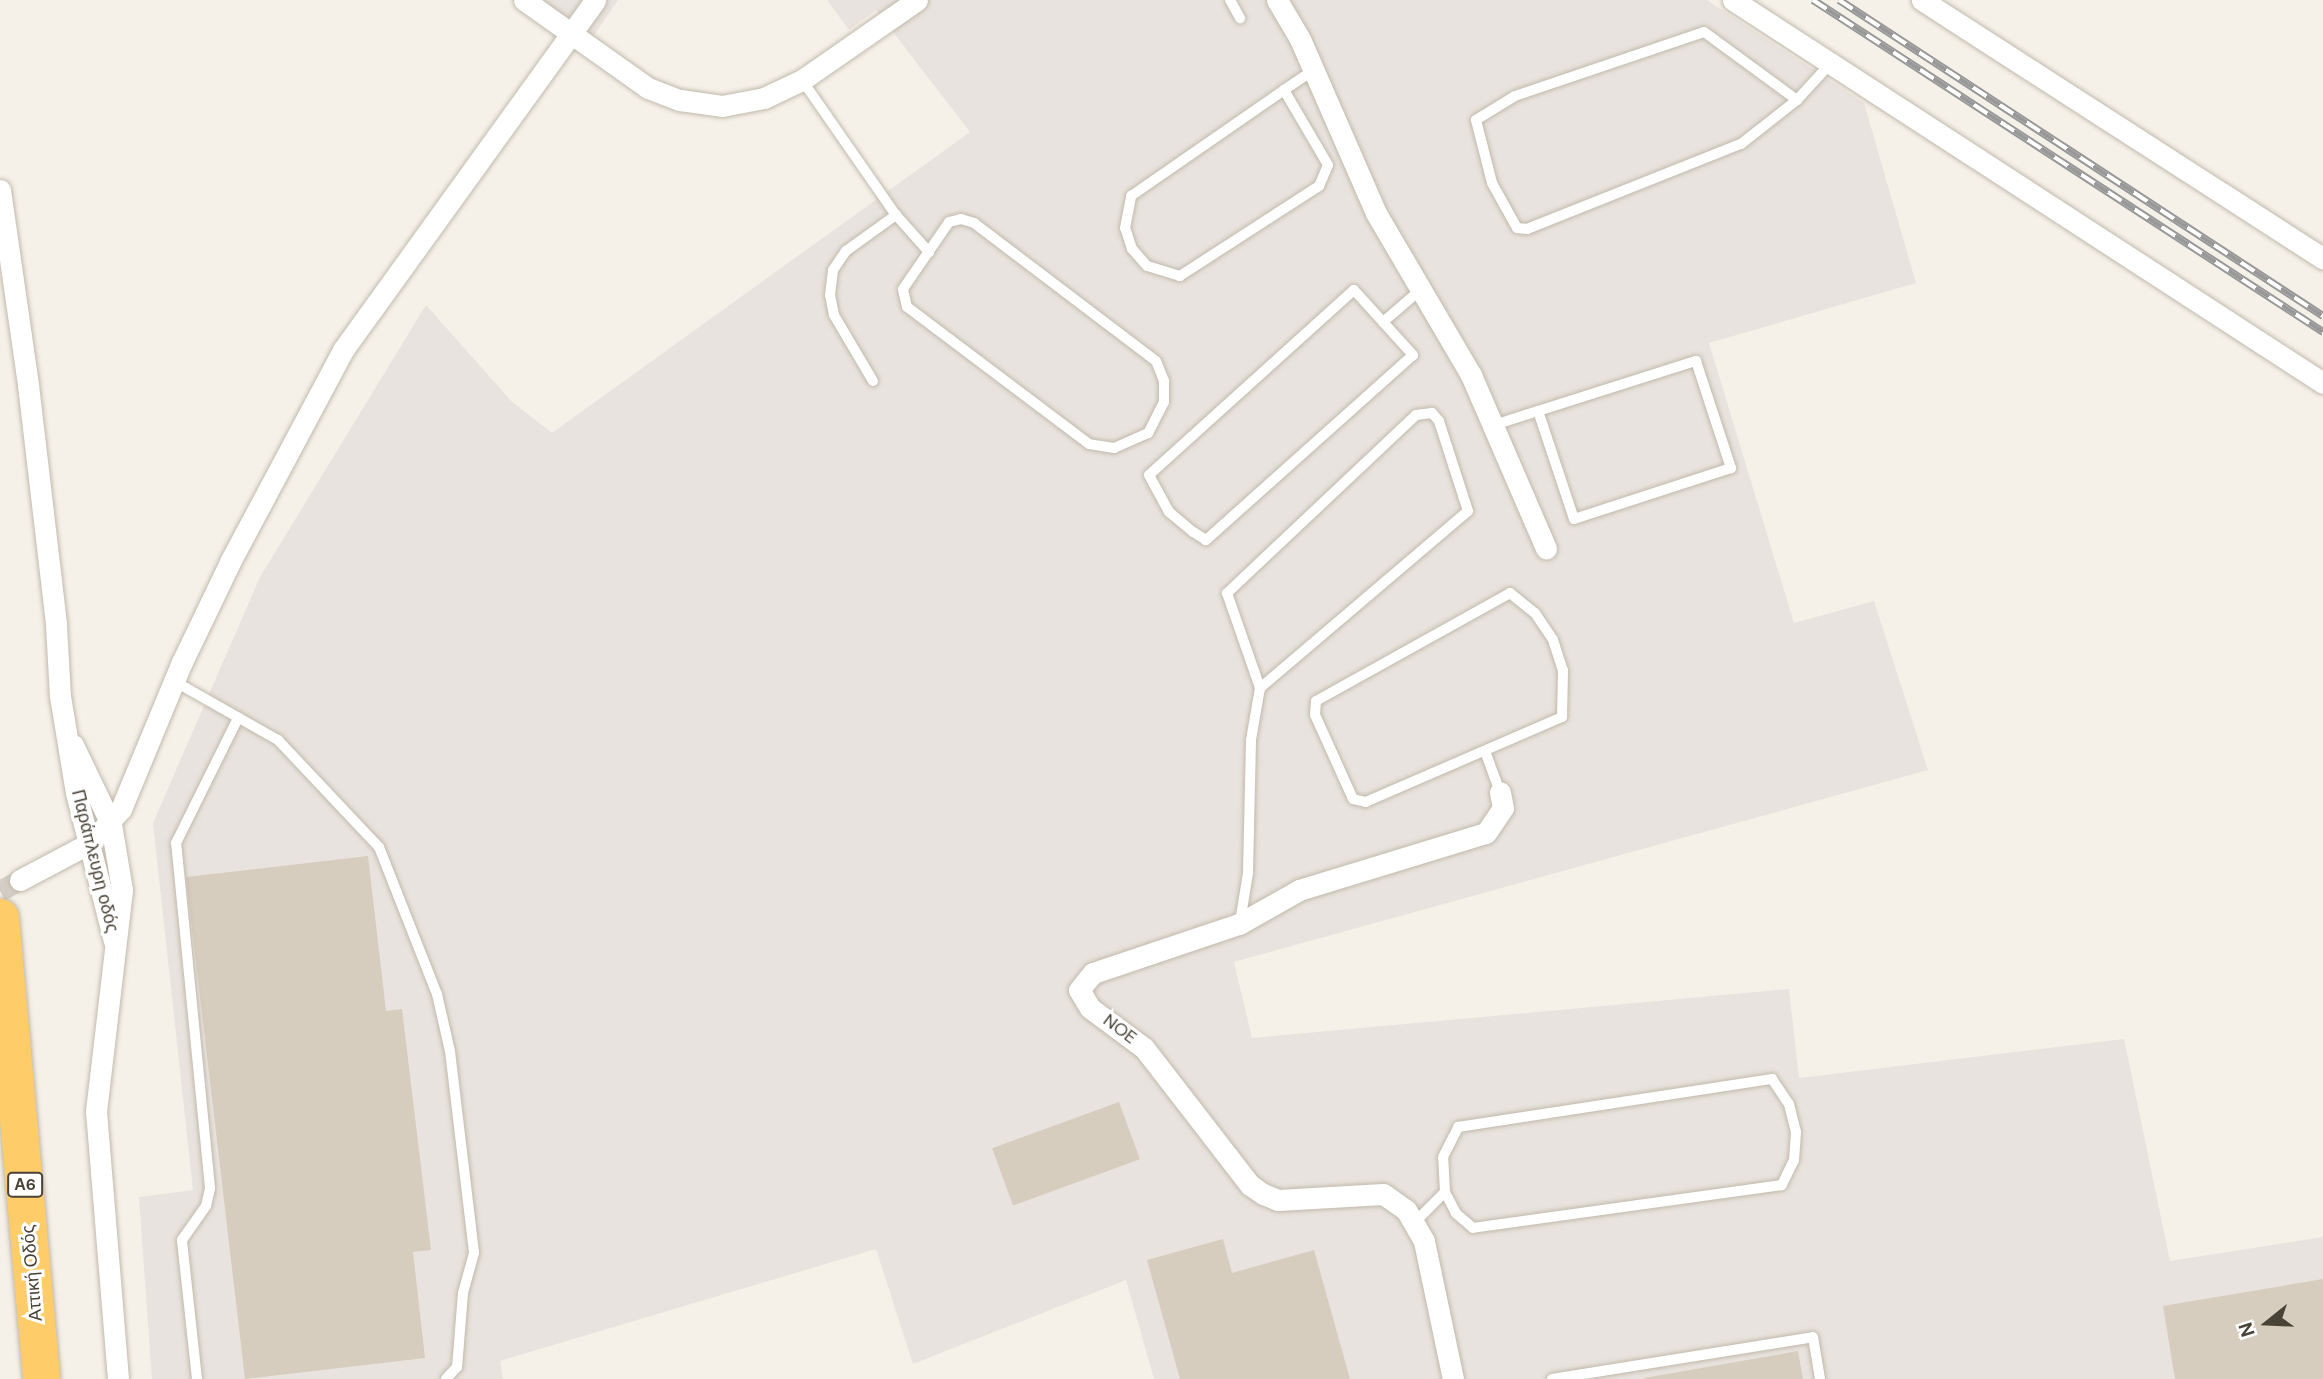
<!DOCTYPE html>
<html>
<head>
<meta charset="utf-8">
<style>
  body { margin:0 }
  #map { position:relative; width:2323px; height:1379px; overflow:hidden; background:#f5f1e9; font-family:"DM Sans",sans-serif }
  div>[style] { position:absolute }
  .industrial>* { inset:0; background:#e8e3de }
  .building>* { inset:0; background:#d7cdbe; transform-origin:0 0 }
  .minor-tunnel>* { height:21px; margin-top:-10.5px; transform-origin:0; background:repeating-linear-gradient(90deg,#d3cec5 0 21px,transparent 0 31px) }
  .roads { filter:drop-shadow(0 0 2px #c1b9ab) drop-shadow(0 0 2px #c1b9ab) }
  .service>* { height:10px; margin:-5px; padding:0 5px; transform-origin:5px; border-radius:5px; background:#fff }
  .minor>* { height:21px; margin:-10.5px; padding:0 10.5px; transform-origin:10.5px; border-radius:10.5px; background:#fff }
  .motorway>* { height:37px; margin:-18.5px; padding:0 18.5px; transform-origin:18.5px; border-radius:18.5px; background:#ffcc6a }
  .rail>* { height:8px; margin-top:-4px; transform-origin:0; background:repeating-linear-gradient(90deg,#fff 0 16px,#989898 0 32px); box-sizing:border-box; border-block:2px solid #989898 }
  span { translate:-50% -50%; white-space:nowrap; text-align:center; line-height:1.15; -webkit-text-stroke:6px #fff; paint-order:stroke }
  .shield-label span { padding:2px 5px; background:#fff; border:2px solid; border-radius:5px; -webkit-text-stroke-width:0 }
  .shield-label { font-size:16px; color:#494237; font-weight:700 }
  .street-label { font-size:18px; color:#494237 }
  .north { position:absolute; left:2232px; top:1288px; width:70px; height:70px; -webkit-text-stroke:5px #fff; paint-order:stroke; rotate:252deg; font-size:19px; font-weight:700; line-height:28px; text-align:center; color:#494237 }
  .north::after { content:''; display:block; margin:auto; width:24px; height:32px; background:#494237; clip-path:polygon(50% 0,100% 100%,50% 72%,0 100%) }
</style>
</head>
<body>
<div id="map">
  <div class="industrial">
    <div style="clip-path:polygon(538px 0,618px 0,592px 38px)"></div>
    <div style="clip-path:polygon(827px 0,1707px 0,1864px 103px,1916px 283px,1709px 343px,1794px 623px,1874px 601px,1928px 770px,1234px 962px,1252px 1038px,1789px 989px,1799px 1078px,2124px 1039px,2170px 1261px,2323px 1237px,2323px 1379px,1154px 1379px,1126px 1280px,913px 1364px,876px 1249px,500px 1361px,503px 1379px,152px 1379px,139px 1197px,193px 1190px,153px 823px,260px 577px,426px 305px,511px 401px,552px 433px,970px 132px,876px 10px,849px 30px)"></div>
  </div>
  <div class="building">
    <div style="clip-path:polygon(368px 856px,386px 1011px,402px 1009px,431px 1250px,413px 1252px,425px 1358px,245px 1379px,186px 877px)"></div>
    <div style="left:1119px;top:1102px;width:61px;height:135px;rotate:70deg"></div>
    <div style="clip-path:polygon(1223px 1239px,1232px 1273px,1314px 1250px,1350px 1379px,1180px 1379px,1147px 1260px)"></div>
    <div style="clip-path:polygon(2323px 1279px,2323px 1379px,2175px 1379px,2163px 1306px)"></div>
    <div style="clip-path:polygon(1798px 1351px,1803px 1379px,1645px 1379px,1644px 1378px)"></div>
  </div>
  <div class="minor-tunnel">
    <div style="left:0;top:891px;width:23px;rotate:-29deg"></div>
  </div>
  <div class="roads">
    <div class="service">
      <div style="left:1230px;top:0;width:21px;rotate:61deg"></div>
      <div style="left:802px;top:80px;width:165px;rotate:55.2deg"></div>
      <div style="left:896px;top:215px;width:50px;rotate:48.3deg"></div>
      <div style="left:1284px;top:90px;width:87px;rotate:59.6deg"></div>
      <div style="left:1328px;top:165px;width:23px;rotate:113deg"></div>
      <div style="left:1319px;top:186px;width:166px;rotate:147.1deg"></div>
      <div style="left:1180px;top:276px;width:34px;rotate:-163deg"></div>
      <div style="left:1147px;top:266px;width:23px;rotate:-131deg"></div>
      <div style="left:1132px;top:249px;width:22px;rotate:-108deg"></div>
      <div style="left:1125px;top:228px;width:33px;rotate:-79deg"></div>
      <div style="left:1131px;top:196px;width:186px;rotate:-34.7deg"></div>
      <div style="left:1284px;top:90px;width:36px;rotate:-34deg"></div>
      <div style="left:1797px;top:100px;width:115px;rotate:-143.8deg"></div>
      <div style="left:1704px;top:32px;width:200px;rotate:161.3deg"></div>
      <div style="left:1515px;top:96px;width:46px;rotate:148.4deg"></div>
      <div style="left:1476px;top:120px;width:65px;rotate:75.7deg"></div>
      <div style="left:1492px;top:183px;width:51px;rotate:60.9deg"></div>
      <div style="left:1517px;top:228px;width:10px;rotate:6deg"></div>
      <div style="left:1527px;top:229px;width:230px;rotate:-21.7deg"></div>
      <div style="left:1741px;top:144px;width:71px;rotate:-38.2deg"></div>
      <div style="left:1797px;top:100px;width:49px;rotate:-47.5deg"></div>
      <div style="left:961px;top:219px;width:14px;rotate:17deg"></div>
      <div style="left:974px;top:223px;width:228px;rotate:37.2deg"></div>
      <div style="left:1156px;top:361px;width:22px;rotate:68deg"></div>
      <div style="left:1164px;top:381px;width:21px;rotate:90deg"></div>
      <div style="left:1164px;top:402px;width:35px;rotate:117deg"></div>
      <div style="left:1148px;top:433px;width:37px;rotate:156deg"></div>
      <div style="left:1114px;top:448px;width:25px;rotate:-171deg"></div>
      <div style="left:1089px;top:444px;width:228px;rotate:-143deg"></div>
      <div style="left:907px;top:307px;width:18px;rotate:-103deg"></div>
      <div style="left:903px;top:289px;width:81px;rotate:-55.5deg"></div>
      <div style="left:949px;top:222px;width:12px;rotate:-14deg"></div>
      <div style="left:1354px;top:290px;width:88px;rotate:47.8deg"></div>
      <div style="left:1413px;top:355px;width:278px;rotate:138.2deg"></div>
      <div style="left:1206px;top:540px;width:15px;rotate:-148deg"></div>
      <div style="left:1193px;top:532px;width:31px;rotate:-140deg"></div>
      <div style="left:1169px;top:512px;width:42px;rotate:-118.4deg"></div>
      <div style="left:1149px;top:475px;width:276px;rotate:-42.1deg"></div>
      <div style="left:1383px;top:322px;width:48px;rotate:-40.7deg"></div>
      <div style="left:873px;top:381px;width:77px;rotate:-120.6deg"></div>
      <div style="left:834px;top:315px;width:20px;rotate:-101deg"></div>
      <div style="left:830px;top:295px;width:25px;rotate:-83deg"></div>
      <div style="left:833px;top:270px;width:23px;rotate:-56deg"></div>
      <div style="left:846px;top:251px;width:62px;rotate:-35.8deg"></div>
      <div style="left:1491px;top:426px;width:49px;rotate:-17.7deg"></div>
      <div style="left:1538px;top:411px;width:166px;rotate:-17.6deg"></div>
      <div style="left:1696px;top:361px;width:113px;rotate:71.9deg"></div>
      <div style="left:1731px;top:468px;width:165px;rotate:162deg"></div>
      <div style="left:1574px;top:519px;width:114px;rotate:-108.4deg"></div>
      <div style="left:1510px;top:593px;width:32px;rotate:39deg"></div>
      <div style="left:1535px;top:613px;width:32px;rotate:56deg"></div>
      <div style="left:1553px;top:640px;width:32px;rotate:72deg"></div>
      <div style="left:1563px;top:670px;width:47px;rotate:91.2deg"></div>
      <div style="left:1562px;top:717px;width:214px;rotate:156.6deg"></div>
      <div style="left:1366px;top:802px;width:13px;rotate:-167deg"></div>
      <div style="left:1353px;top:799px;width:92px;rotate:-114.3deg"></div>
      <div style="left:1315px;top:715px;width:14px;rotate:-86deg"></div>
      <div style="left:1316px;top:701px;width:222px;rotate:-29.1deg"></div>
      <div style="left:174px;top:681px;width:120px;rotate:29.6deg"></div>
      <div style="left:278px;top:740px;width:147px;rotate:46.7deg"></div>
      <div style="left:379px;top:847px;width:158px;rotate:68.5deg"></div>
      <div style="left:437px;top:994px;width:58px;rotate:77.2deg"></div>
      <div style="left:450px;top:1051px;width:203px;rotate:83.2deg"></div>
      <div style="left:474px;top:1253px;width:41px;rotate:105.4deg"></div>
      <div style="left:463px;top:1293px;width:74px;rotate:94.6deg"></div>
      <div style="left:457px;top:1367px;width:16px;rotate:133deg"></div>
      <div style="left:1485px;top:751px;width:44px;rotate:69.9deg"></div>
      <div style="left:1240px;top:922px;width:50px;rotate:-80.7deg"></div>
      <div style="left:1248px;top:873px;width:133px;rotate:-88.7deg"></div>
      <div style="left:1251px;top:740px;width:53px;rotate:-80.2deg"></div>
      <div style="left:1260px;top:688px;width:273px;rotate:-40.4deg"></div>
      <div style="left:1468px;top:511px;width:95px;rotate:-107.9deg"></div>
      <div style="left:1439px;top:421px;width:11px;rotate:-131deg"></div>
      <div style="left:1432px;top:413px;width:16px;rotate:173deg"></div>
      <div style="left:1416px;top:415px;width:260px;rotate:136.7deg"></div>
      <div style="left:1227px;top:593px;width:101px;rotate:70.8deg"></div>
      <div style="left:1772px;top:1079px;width:30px;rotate:56deg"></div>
      <div style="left:1789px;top:1104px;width:29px;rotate:76deg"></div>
      <div style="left:1796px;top:1132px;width:28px;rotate:94deg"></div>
      <div style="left:1794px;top:1160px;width:28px;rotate:116deg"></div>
      <div style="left:1782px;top:1185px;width:312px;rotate:172.1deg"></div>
      <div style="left:1473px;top:1228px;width:23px;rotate:-139deg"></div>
      <div style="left:1456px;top:1213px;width:24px;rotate:-118deg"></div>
      <div style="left:1445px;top:1192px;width:35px;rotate:-93deg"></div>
      <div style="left:1443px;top:1157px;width:34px;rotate:-63deg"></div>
      <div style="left:1458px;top:1127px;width:318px;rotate:-8.7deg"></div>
      <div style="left:1415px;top:1222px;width:42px;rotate:-45deg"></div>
      <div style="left:197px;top:1379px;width:140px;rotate:-96.2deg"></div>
      <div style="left:182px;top:1240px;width:42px;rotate:-54.8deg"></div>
      <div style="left:206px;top:1206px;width:18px;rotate:-77deg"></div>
      <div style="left:210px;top:1188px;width:347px;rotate:-95.6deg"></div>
      <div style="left:176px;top:843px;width:140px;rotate:-63.6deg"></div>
      <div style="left:1552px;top:1379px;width:264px;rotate:-9.1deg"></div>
      <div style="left:1813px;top:1337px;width:43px;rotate:80.5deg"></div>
    </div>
    <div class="minor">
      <div style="left:524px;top:0;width:152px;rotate:35.4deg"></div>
      <div style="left:648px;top:88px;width:34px;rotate:21deg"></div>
      <div style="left:680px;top:100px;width:42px;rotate:8.1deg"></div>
      <div style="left:722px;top:106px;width:43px;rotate:-10.8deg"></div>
      <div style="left:764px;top:98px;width:42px;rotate:-25.3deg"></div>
      <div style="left:802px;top:80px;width:140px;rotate:-34.8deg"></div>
      <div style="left:1277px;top:0;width:45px;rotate:59.5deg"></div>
      <div style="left:1300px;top:39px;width:190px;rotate:66.4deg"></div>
      <div style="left:1376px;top:213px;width:188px;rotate:59.6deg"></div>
      <div style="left:1471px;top:375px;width:189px;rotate:66.6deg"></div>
      <div style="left:1733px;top:0;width:703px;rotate:32.99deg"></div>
      <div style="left:1922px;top:0;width:477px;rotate:32.8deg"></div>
      <div style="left:0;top:190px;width:197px;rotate:81.8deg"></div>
      <div style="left:28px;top:385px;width:242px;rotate:83.3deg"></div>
      <div style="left:56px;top:625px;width:71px;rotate:86.8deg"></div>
      <div style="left:60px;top:696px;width:98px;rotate:80.6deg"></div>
      <div style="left:76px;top:793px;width:153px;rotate:75.6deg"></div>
      <div style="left:73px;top:745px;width:88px;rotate:64.3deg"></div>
      <div style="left:111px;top:824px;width:67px;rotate:80.5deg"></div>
      <div style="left:122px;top:890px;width:223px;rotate:96.7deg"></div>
      <div style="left:96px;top:1111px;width:269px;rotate:85.3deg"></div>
      <div style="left:20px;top:880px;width:79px;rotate:-27.9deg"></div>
      <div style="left:90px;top:843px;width:46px;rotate:-47.6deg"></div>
      <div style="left:121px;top:809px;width:159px;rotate:-67.5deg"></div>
      <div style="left:182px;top:662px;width:113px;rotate:-64.3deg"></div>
      <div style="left:231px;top:560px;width:238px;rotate:-61.9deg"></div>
      <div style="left:343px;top:350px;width:431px;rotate:-54.2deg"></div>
      <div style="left:1453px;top:1379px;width:141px;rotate:-101.9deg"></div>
      <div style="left:1424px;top:1241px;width:36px;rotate:-120deg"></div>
      <div style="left:1406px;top:1210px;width:28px;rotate:-145deg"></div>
      <div style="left:1383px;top:1194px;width:105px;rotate:176.7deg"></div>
      <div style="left:1278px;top:1200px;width:16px;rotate:-158deg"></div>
      <div style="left:1263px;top:1194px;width:16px;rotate:-145deg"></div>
      <div style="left:1250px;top:1185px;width:173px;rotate:-127.7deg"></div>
      <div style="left:1144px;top:1048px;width:67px;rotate:-143.5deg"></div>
      <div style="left:1090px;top:1008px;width:21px;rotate:-121deg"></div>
      <div style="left:1079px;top:990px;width:22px;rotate:-51deg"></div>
      <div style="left:1093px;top:973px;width:154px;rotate:-18.6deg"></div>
      <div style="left:1239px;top:924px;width:69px;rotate:-29.5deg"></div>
      <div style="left:1299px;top:890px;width:195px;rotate:-17deg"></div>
      <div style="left:1486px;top:833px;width:30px;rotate:-56deg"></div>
      <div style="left:1503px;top:808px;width:16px;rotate:-101deg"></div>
    </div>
    <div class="motorway">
      <div style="left:0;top:917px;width:464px;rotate:84.9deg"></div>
    </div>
  </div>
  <div class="rail">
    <div style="left:1813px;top:0;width:609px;rotate:33.06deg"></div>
    <div style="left:1839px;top:0;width:578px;rotate:33.14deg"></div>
  </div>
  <div class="shield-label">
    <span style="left:25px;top:1185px">Α6</span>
  </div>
  <div class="street-label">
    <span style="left:95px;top:861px;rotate:76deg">Παράπλευρη οδός</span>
    <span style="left:1120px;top:1029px;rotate:37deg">NOE</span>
    <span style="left:32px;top:1273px;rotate:-95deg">Αττική Οδός</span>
  </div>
  <div class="north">N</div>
</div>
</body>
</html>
